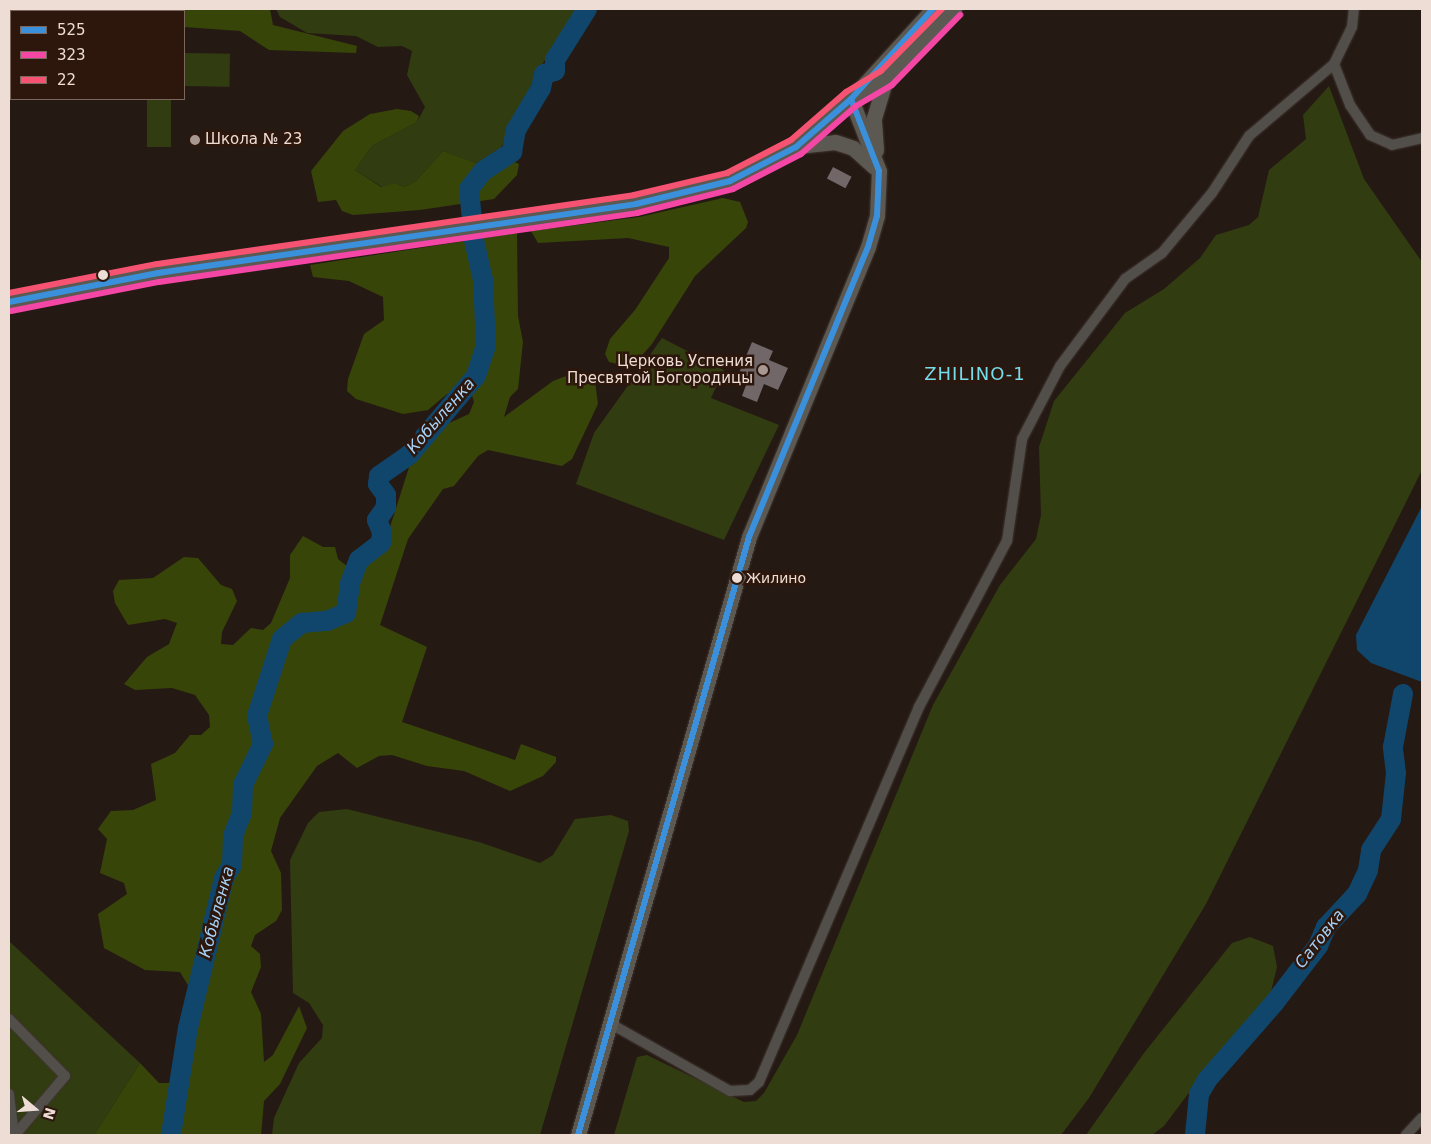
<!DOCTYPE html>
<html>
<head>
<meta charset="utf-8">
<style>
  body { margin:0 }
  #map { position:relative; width:1431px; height:1144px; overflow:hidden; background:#251913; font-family:"DejaVu Sans",sans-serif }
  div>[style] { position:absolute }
  .green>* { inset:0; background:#323c11; transform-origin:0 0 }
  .forest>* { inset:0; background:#384509 }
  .water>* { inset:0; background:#10466c }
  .river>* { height:20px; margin:-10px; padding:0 10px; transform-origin:10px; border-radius:10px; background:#10466c }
  .building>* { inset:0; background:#716769; transform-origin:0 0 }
  .roads { filter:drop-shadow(0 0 1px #3f3530) drop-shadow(0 0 1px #3f3530) }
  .minor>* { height:10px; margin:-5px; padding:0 5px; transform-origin:5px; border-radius:5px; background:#524e4a }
  .primary>* { height:15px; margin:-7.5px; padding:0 7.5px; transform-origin:7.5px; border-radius:7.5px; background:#5c5852 }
  .trunk>* { height:16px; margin:-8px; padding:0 8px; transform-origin:8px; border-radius:8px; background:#5b5650 }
  .bus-1>* { height:6px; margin:-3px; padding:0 3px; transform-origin:3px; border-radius:3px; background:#3a90db }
  .bus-2>* { height:6px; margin:-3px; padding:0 3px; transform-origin:3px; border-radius:3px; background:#f346a5 }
  .bus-3>* { height:6px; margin:-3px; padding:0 3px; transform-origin:3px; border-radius:3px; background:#f65372 }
  .dots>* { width:14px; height:14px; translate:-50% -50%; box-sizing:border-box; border:2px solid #2d160b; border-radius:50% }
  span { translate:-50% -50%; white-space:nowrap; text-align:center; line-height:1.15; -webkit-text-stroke:5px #2d160b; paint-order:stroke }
  .bus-label { font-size:14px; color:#eeddd5 }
  .left { translate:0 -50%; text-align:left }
  .poi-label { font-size:15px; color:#eeddd5 }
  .right { translate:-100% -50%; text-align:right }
  .water-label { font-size:16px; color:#a5d3fa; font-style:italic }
  .quarter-label { font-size:18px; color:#73dced; letter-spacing:1px }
  .frame { position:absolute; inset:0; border:10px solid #eeddd5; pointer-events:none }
  .legend { position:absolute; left:10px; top:10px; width:175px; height:90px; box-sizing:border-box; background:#2d160b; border:1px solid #7a665c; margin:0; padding:6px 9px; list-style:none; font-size:15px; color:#eeddd5 }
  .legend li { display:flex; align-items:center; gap:10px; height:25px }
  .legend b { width:25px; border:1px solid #7a665c }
  .north { position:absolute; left:10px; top:1084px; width:50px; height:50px; -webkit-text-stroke:4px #2d160b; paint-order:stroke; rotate:108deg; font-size:14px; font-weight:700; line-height:20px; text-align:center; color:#eeddd5 }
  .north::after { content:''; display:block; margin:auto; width:18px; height:22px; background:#eeddd5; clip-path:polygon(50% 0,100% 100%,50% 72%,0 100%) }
</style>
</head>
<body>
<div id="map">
  <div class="green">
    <div style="clip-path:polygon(276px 9px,576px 9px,534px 78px,513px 129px,497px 154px,476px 163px,443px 151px,416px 181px,405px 187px,394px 183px,382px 187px,355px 170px,372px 146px,417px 122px,425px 107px,407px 75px,412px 51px,402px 46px,378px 47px,356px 36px,307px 33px,280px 17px)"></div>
    <div style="left:184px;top:53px;width:46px;height:33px;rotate:1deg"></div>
    <div style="clip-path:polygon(1329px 86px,1364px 179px,1422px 262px,1422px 470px,1206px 904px,1089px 1098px,1061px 1135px,614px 1135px,637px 1057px,647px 1055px,744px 1102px,756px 1101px,764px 1093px,797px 1035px,933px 705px,1000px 585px,1036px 539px,1041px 515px,1039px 447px,1054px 401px,1125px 313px,1164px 289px,1200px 258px,1216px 235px,1249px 225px,1258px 217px,1269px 170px,1306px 139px,1303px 115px)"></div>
    <div style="left:147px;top:99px;width:24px;height:48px"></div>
    <div style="clip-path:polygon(662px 338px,724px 370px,711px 398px,779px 425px,724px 540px,576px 484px,594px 433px)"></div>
    <div style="clip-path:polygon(347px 809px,479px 842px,540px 863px,553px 855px,575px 819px,611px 815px,628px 821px,629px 831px,540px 1135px,272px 1135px,274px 1118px,299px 1063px,322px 1038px,323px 1025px,309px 1003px,293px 993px,290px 860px,308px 823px,319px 812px)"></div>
    <div style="clip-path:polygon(1250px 937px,1273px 946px,1277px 967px,1269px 1000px,1194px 1086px,1164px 1126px,1152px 1135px,1086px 1135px,1144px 1053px,1232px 943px)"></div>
    <div style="clip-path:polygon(9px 941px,140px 1063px,94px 1135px,9px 1135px)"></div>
  </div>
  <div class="forest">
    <div style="clip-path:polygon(155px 9px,270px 9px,273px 25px,357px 46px,356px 53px,269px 50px,240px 31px,184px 27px,184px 11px)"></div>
    <div style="clip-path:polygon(397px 109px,411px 111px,419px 116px,417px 122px,372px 146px,355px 170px,381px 187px,394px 183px,405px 187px,416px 181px,443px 151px,476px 163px,497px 154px,519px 164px,517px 175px,494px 199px,420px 210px,353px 215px,342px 211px,336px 200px,318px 202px,311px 171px,343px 131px,370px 114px)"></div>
    <div style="clip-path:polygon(723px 198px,740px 202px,748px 222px,746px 228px,695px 276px,652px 344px,637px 361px,626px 366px,609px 362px,605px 354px,610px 339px,635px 310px,669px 258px,669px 247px,628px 238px,538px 243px,531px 231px,639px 217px)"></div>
    <div style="clip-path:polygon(517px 233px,518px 316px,523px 342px,518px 389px,510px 397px,504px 417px,553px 381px,574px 373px,595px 381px,598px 404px,572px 459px,562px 466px,488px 450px,478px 456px,454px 486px,443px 489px,408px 539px,380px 625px,427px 647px,402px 722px,515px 760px,521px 744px,556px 757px,556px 762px,543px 776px,510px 791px,464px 771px,427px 766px,392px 755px,379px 756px,357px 768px,338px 753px,317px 766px,280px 818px,271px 851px,281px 873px,282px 910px,276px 921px,255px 935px,251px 946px,260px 954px,261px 967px,251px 992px,261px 1014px,264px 1062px,273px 1055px,299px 1006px,307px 1028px,280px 1084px,264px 1101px,261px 1135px,94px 1135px,140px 1063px,159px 1083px,171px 1083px,189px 1071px,198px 1002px,180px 972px,145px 970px,104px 948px,98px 914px,127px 894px,124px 883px,100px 873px,107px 839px,98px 829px,111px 811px,133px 810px,156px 800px,151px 764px,175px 753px,190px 735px,201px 735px,210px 727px,209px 715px,195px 695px,172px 688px,135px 690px,124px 684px,147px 657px,169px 644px,177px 623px,165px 619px,128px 625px,115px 603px,113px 591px,119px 580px,153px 578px,184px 557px,198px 558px,221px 585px,232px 589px,237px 601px,222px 632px,221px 644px,233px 645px,251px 628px,263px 630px,271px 623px,290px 578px,290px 555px,303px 536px,323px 547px,335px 547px,338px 559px,357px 574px,367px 565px,383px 549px,412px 458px,447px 424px,469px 414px,474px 402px,471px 392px,459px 390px,447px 394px,428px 410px,403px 414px,356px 399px,347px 391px,348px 379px,364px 334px,384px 320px,383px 297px,349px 281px,313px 277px,310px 265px)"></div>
  </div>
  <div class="water">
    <div style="clip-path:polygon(1422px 506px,1422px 682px,1371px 663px,1357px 650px,1356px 635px)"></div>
  </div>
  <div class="river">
    <div style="left:171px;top:1135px;width:108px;rotate:-81deg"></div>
    <div style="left:188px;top:1028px;width:154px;rotate:-76.5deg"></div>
    <div style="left:224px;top:878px;width:15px;rotate:-58deg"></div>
    <div style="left:232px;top:865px;width:29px;rotate:-88deg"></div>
    <div style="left:233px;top:836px;width:25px;rotate:-69deg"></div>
    <div style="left:242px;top:813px;width:28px;rotate:-88deg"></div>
    <div style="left:243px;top:785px;width:46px;rotate:-64deg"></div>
    <div style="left:263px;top:744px;width:29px;rotate:-102deg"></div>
    <div style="left:257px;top:716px;width:81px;rotate:-72deg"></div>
    <div style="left:282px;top:639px;width:26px;rotate:-39deg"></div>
    <div style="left:302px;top:623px;width:25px;rotate:-5deg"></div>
    <div style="left:327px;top:621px;width:21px;rotate:-23deg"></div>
    <div style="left:346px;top:613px;width:30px;rotate:-82deg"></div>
    <div style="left:350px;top:583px;width:25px;rotate:-69deg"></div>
    <div style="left:359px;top:560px;width:28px;rotate:-38deg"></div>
    <div style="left:381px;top:543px;width:11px;rotate:-85deg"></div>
    <div style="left:382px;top:532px;width:13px;rotate:-113deg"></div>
    <div style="left:377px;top:520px;width:16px;rotate:-55deg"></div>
    <div style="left:386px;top:507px;width:12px;rotate:-90deg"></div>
    <div style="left:386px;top:495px;width:14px;rotate:-126deg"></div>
    <div style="left:378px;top:484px;width:8px;rotate:-83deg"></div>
    <div style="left:379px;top:476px;width:38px;rotate:-35deg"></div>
    <div style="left:410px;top:454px;width:102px;rotate:-49.8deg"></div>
    <div style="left:476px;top:376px;width:32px;rotate:-72deg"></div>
    <div style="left:486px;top:346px;width:66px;rotate:-92.6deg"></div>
    <div style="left:483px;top:280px;width:41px;rotate:-102.7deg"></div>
    <div style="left:474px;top:240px;width:51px;rotate:-95.6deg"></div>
    <div style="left:469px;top:189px;width:23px;rotate:-52deg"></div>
    <div style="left:483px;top:171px;width:35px;rotate:-33deg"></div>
    <div style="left:512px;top:152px;width:22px;rotate:-80deg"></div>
    <div style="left:516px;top:130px;width:49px;rotate:-59.2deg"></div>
    <div style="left:541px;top:88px;width:14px;rotate:-78deg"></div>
    <div style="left:544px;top:74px;width:11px;rotate:-15deg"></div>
    <div style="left:555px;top:71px;width:11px;rotate:-90deg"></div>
    <div style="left:555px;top:60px;width:60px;rotate:-57.9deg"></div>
    <div style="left:1195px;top:1135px;width:41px;rotate:-84.4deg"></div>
    <div style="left:1199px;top:1094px;width:16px;rotate:-60deg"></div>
    <div style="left:1207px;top:1080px;width:103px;rotate:-48.9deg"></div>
    <div style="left:1275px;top:1002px;width:71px;rotate:-52.5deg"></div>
    <div style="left:1318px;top:946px;width:21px;rotate:-67deg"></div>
    <div style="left:1326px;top:927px;width:45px;rotate:-46.8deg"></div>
    <div style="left:1357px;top:894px;width:26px;rotate:-65deg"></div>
    <div style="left:1368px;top:870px;width:20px;rotate:-81deg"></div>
    <div style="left:1371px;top:850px;width:37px;rotate:-57deg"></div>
    <div style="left:1391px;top:819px;width:46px;rotate:-83.8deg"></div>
    <div style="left:1396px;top:773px;width:26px;rotate:-97deg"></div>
    <div style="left:1393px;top:747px;width:54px;rotate:-79.3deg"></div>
  </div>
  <div class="building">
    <div style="left:833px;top:167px;width:21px;height:13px;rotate:28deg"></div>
    <div style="clip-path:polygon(752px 342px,773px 351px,769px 360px,788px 368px,778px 390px,764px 384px,757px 402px,742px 396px,749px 377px,739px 373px)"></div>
  </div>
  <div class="roads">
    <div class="minor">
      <div style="left:1334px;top:64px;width:44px;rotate:68.7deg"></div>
      <div style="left:1350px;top:105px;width:36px;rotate:56deg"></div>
      <div style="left:1370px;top:135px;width:24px;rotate:24deg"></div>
      <div style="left:1392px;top:145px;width:31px;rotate:-13deg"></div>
      <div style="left:9px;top:1019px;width:80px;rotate:45.5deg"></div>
      <div style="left:65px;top:1076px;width:77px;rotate:130.3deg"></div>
      <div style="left:611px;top:1024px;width:137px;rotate:29.4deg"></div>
      <div style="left:730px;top:1091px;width:20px;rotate:-3deg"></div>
      <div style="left:750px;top:1090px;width:12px;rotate:-42deg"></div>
      <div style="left:759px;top:1082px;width:408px;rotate:-66.9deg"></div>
      <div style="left:919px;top:707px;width:188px;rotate:-62.1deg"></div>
      <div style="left:1007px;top:541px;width:103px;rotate:-81.6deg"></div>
      <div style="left:1022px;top:439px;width:82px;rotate:-62.5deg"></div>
      <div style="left:1060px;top:366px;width:109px;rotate:-53.2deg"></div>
      <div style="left:1125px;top:279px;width:45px;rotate:-35.1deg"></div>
      <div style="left:1162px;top:253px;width:78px;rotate:-50.2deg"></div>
      <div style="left:1212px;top:193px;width:68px;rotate:-57deg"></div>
      <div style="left:1249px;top:136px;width:111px;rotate:-40.3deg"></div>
      <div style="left:1334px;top:64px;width:41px;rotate:-64.1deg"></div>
      <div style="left:1352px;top:27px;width:18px;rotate:-84deg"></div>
      <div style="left:9px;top:1094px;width:41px;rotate:83deg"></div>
      <div style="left:1406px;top:1135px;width:23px;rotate:-47deg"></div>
    </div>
    <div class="primary">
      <div style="left:863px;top:92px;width:27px;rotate:-31deg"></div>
      <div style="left:886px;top:78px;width:97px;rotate:-45.4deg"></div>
      <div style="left:798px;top:146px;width:37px;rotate:-6deg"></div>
      <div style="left:835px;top:142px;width:19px;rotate:18deg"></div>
      <div style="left:853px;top:148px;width:28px;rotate:42deg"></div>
      <div style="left:876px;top:150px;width:32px;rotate:-94deg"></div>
      <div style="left:874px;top:118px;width:42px;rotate:-73.3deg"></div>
      <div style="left:9px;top:302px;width:152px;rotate:-11deg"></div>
      <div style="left:158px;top:273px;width:483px;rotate:-8.2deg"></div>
      <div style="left:636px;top:204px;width:97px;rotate:-13.7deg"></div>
      <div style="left:730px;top:181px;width:74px;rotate:-27.3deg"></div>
      <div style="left:796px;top:147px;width:73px;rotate:-41.1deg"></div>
      <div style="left:851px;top:99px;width:122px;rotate:-47.7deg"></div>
      <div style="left:578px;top:1135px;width:622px;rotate:-74.04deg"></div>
      <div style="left:749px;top:537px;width:313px;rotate:-67.7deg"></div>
      <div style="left:868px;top:247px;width:32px;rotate:-74deg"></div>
      <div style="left:877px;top:216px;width:45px;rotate:-87.5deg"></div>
      <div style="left:879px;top:171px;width:77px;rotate:-111.3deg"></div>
    </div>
    <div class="trunk">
      <div style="left:9px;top:11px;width:3px;rotate:-45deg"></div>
      <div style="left:70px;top:11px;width:4px;rotate:-34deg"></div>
      <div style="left:9px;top:65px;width:3px;rotate:-45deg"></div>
    </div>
  </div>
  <div class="bus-1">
    <div style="left:9px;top:302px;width:152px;rotate:-11deg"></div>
    <div style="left:158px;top:273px;width:483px;rotate:-8.2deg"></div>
    <div style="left:636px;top:204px;width:97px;rotate:-13.7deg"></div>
    <div style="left:730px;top:181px;width:74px;rotate:-27.3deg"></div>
    <div style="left:796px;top:147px;width:73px;rotate:-41.1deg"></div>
    <div style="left:851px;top:99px;width:122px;rotate:-47.7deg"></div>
    <div style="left:578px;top:1135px;width:622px;rotate:-74.04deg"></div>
    <div style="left:749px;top:537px;width:313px;rotate:-67.7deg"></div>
    <div style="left:868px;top:247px;width:32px;rotate:-74deg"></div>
    <div style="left:877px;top:216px;width:45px;rotate:-87.5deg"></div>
    <div style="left:879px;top:171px;width:77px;rotate:-111.3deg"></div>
  </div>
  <div class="bus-2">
    <div style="left:11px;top:311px;width:151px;rotate:-11.1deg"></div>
    <div style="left:159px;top:282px;width:483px;rotate:-8.2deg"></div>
    <div style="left:637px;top:213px;width:99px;rotate:-14deg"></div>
    <div style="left:733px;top:189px;width:76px;rotate:-27.2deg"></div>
    <div style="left:801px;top:154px;width:73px;rotate:-41.1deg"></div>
    <div style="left:856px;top:106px;width:42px;rotate:-30.3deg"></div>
    <div style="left:892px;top:85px;width:98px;rotate:-45.8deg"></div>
  </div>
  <div class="bus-3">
    <div style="left:9px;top:293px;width:151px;rotate:-11.1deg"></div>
    <div style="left:157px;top:264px;width:482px;rotate:-8.2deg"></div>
    <div style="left:634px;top:195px;width:96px;rotate:-13.3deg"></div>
    <div style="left:727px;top:173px;width:72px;rotate:-27.3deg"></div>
    <div style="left:791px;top:140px;width:73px;rotate:-41.1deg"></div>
    <div style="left:846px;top:92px;width:41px;rotate:-31deg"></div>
    <div style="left:881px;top:71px;width:87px;rotate:-45.5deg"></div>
  </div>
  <div class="dots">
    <div style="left:195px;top:140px;background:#a89891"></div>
    <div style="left:103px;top:275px;background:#eeddd5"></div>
    <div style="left:763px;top:370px;background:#a89891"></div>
    <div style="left:737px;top:578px;background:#eeddd5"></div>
  </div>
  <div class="bus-label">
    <span class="left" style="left:746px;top:578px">Жилино</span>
  </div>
  <div class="poi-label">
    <span class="left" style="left:205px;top:140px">Школа № 23</span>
    <span class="right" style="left:753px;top:370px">Церковь Успения<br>Пресвятой Богородицы</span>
  </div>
  <div class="water-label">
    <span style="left:441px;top:416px;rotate:-49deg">Кобыленка</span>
    <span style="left:217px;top:912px;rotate:-75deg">Кобыленка</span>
    <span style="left:1320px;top:939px;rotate:-52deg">Сатовка</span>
  </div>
  <div class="quarter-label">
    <span style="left:975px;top:374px">ZHILINO-1</span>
  </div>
  <div class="frame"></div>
  <ul class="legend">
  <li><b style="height:6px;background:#3a90db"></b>525</li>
  <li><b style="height:6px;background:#f346a5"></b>323</li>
  <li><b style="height:6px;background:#f65372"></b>22</li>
  </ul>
  <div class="north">N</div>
</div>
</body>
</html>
